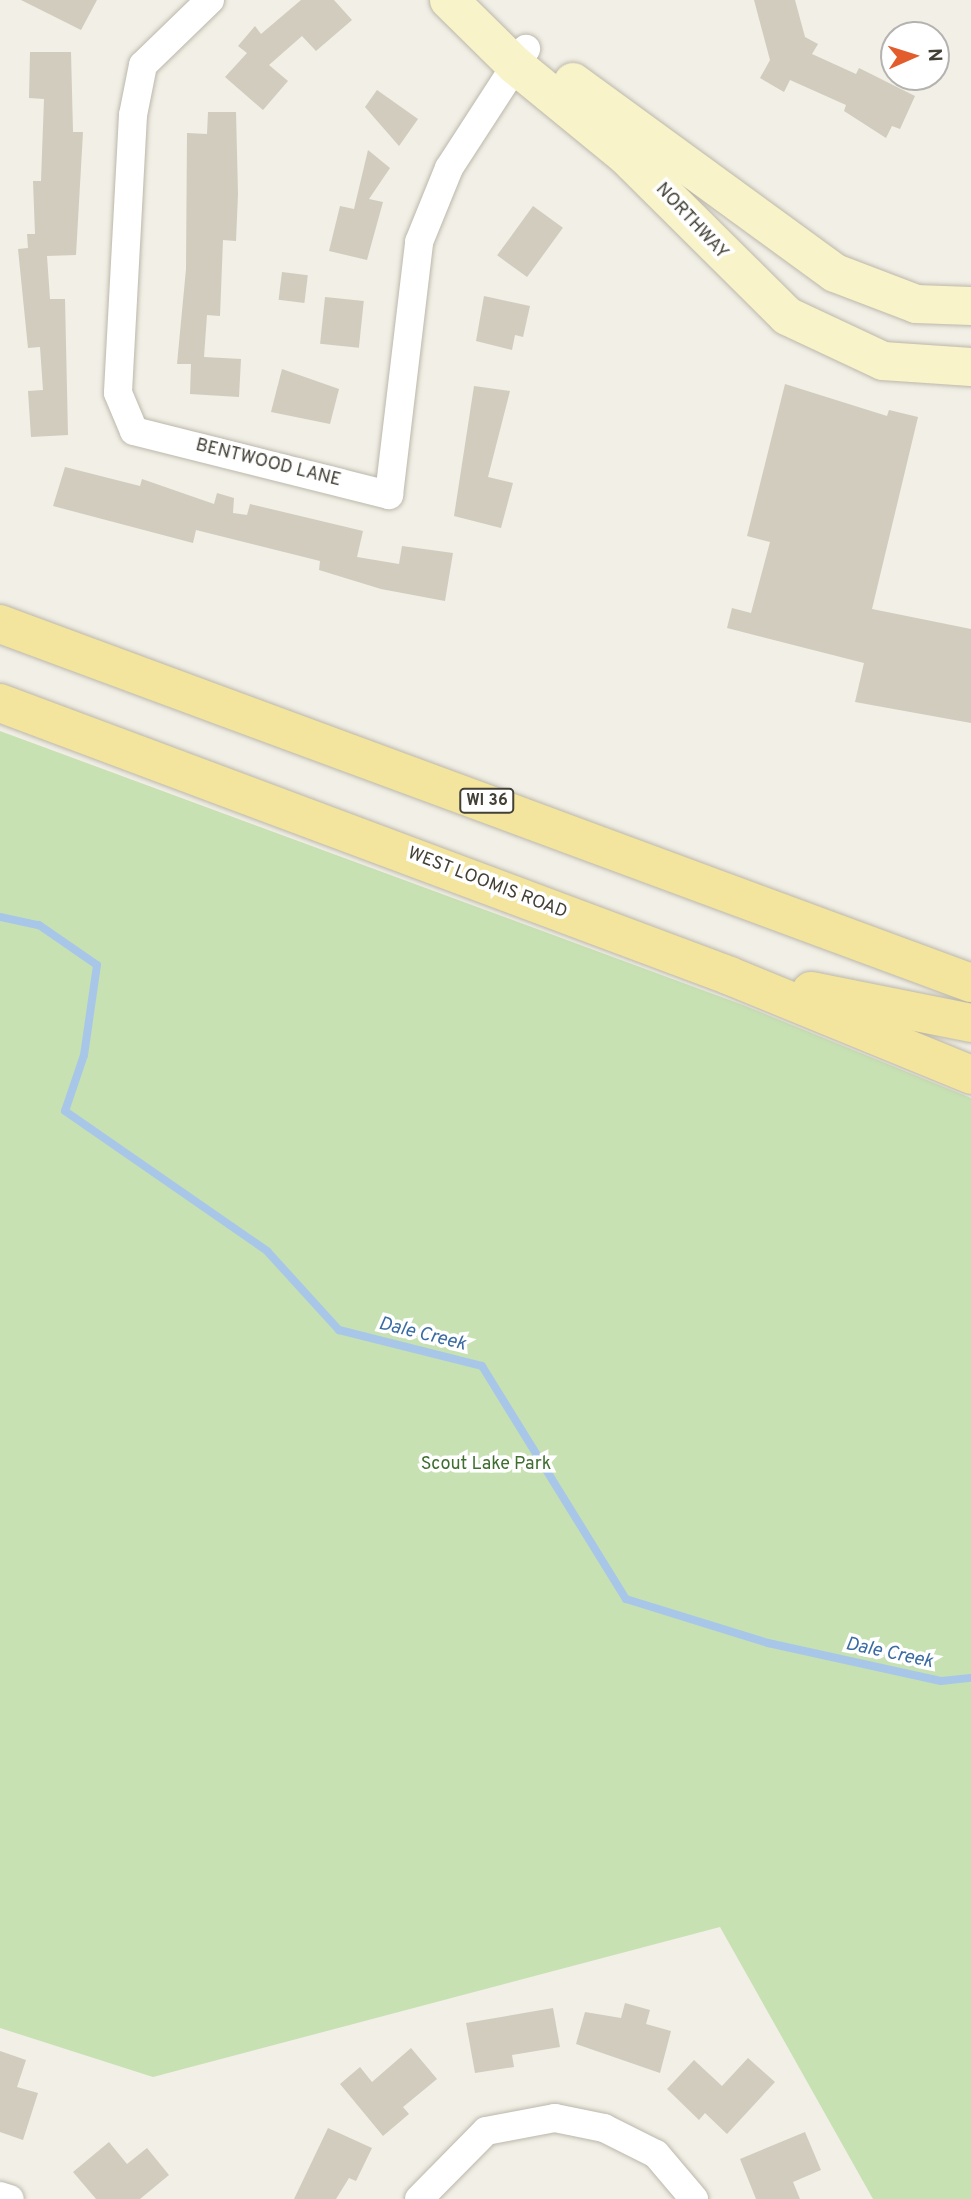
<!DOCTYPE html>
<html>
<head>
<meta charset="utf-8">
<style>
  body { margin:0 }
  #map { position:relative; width:971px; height:2199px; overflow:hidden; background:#f1efe6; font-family:Overpass,sans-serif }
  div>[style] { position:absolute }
  .green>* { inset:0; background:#c7e1b3 }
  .stream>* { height:8px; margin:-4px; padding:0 4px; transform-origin:4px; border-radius:4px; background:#a8c7e8 }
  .building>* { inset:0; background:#d1ccbd; transform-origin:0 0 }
  .roads { filter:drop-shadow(0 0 2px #bcb7aa) drop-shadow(0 0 2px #bcb7aa) }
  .street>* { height:28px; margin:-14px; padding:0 14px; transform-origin:14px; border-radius:14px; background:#fff }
  .secondary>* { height:38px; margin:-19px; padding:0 19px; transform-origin:19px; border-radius:19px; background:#f8f3c9 }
  .primary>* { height:38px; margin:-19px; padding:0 19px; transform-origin:19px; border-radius:19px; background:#f3e59d }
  span { translate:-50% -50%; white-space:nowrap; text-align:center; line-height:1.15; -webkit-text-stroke:7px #fff; paint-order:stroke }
  .shield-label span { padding:2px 5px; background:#fff; border:2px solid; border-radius:5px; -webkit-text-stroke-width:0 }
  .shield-label { font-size:16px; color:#434036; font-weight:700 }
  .street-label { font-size:18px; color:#434036 }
  .park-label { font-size:18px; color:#406e30 }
  .water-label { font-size:19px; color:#3b6ba3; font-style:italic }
  .north { position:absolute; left:880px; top:21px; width:70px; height:70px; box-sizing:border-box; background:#fff; border:2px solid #b4b3af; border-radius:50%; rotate:87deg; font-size:19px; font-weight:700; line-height:28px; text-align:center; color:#434036 }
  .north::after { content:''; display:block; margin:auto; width:24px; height:32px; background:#e35c2c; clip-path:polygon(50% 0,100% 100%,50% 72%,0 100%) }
</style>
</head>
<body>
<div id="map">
  <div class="green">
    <div style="clip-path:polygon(0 731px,743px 1005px,971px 1098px,971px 2199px,873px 2199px,720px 1927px,153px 2077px,0 2028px)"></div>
  </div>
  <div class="stream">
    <div style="left:0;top:917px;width:40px;rotate:12deg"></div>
    <div style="left:39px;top:925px;width:70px;rotate:34.6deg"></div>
    <div style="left:97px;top:965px;width:91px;rotate:98.2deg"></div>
    <div style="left:84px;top:1055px;width:59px;rotate:108.7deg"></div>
    <div style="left:65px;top:1111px;width:246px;rotate:34.7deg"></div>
    <div style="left:267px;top:1251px;width:107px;rotate:47.7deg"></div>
    <div style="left:339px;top:1330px;width:147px;rotate:14.1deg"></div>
    <div style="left:482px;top:1366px;width:274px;rotate:58.3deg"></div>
    <div style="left:626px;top:1599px;width:149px;rotate:17.2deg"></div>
    <div style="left:768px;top:1643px;width:177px;rotate:12.4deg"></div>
    <div style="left:941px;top:1681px;width:30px;rotate:-6deg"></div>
  </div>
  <div class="building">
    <div style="clip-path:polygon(21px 0,97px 0,81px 30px)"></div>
    <div style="clip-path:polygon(301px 0,334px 0,352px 20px,316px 51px,302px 36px,269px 65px,288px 81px,263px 110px,225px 77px,247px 53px,238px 46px,255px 26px,261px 34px)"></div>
    <div style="clip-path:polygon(754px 0,795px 0,805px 37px,818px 44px,812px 54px,856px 74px,859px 68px,915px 96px,900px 129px,892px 126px,886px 138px,844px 111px,846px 105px,790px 80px,784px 92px,760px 78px,770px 60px)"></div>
    <div style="clip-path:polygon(30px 52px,71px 52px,73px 132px,83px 132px,76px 255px,47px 256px,50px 299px,65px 299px,68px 435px,31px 437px,28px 391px,43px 390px,40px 347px,28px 348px,18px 249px,28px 248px,27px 234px,35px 234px,33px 181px,41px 181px,44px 99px,29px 98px)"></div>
    <div style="clip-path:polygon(377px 90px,418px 119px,399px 146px,365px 107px)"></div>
    <div style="clip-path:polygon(208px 112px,236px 112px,238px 194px,236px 241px,223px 240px,220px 316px,207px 315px,204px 357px,241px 359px,239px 397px,190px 394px,191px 364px,177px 364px,186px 269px,187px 133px,207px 134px)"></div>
    <div style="clip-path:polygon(368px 150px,390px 168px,369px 199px,383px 202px,367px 260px,329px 251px,340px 206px,354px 209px)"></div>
    <div style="left:533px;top:206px;width:37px;height:61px;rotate:36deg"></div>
    <div style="left:282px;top:272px;width:26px;height:28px;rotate:7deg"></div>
    <div style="clip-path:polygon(484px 296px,530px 306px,523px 337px,515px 335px,512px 350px,476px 341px)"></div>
    <div style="left:325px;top:297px;width:39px;height:47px;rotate:6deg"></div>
    <div style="clip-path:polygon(282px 369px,339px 389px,330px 424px,271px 412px)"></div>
    <div style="clip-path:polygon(785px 384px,887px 416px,889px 410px,918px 417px,872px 609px,971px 629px,971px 723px,855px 702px,864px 663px,727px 628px,732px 608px,751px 613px,770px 542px,747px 536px)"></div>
    <div style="clip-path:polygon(474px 386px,510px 391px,488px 477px,513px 483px,501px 528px,454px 516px)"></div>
    <div style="clip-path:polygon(65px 467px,140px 486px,142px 479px,214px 504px,217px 493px,234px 498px,233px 513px,247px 515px,250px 504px,363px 531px,357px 557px,399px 564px,402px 546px,453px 553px,445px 601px,381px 589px,319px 570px,320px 561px,196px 530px,193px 543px,53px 506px)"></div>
    <div style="clip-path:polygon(625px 2003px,650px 2010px,646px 2024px,671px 2031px,660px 2073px,576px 2044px,585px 2012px,621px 2018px)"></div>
    <div style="clip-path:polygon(553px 2008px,560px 2047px,512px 2055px,514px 2067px,475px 2073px,466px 2023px)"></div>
    <div style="clip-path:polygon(411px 2048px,437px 2079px,403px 2107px,409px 2114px,383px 2136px,340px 2084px,360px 2067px,372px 2082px)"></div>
    <div style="clip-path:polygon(0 2051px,26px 2060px,17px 2087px,38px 2093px,23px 2140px,0 2132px)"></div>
    <div style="clip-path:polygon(748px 2058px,775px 2082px,727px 2134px,705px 2113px,699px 2120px,667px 2089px,694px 2060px,722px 2086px)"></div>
    <div style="clip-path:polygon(328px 2128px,372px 2148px,356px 2181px,349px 2178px,336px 2199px,294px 2199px)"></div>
    <div style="clip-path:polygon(805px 2132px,821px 2170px,793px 2182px,800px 2199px,756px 2199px,740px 2159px)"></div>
    <div style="clip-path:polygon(109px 2142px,127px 2164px,147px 2148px,169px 2175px,140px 2199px,96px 2199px,73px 2172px)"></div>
  </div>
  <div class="roads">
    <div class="street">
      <div style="left:210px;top:0;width:93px;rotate:135.9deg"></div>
      <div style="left:143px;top:65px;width:51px;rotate:101.3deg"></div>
      <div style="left:133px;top:115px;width:278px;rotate:93.1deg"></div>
      <div style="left:118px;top:393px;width:41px;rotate:67.2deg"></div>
      <div style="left:134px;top:431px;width:263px;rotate:14.1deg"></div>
      <div style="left:389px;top:495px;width:255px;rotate:-83.2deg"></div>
      <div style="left:419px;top:242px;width:80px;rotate:-67.9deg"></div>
      <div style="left:449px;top:168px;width:142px;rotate:-57.1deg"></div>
      <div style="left:0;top:2196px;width:10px;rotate:17deg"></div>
      <div style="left:419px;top:2199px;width:95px;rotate:-45.4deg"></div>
      <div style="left:486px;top:2131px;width:70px;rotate:-10.7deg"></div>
      <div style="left:555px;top:2118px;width:50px;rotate:11.5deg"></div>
      <div style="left:604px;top:2128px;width:58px;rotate:26.6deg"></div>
      <div style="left:656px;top:2154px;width:59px;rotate:49.8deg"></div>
    </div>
    <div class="secondary">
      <div style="left:449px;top:0;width:93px;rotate:44.6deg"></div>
      <div style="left:515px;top:65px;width:144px;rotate:39.3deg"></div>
      <div style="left:626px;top:156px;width:227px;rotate:44.8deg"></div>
      <div style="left:787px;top:316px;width:106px;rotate:25.1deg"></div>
      <div style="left:883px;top:361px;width:88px;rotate:3.9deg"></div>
      <div style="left:573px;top:82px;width:324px;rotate:36.1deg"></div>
      <div style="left:835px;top:273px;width:87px;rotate:20.9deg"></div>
      <div style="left:916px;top:304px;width:55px;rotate:2.1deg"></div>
    </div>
    <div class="primary">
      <div style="left:0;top:624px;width:1035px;rotate:20.29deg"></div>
      <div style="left:0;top:703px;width:779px;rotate:20.5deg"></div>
      <div style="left:730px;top:976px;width:261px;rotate:22.3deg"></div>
      <div style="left:811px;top:991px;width:163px;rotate:11.3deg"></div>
    </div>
  </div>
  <div class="shield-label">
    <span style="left:487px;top:801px">WI 36</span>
  </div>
  <div class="street-label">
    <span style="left:691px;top:222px;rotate:47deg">NORTHWAY</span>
    <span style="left:268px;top:464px;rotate:14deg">BENTWOOD LANE</span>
    <span style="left:487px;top:884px;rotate:21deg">WEST LOOMIS ROAD</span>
  </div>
  <div class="park-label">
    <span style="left:486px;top:1465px">Scout Lake Park</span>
  </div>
  <div class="water-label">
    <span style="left:422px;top:1335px;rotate:14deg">Dale Creek</span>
    <span style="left:889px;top:1654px;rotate:12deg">Dale Creek</span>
  </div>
  <div class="north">N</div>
</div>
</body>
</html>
